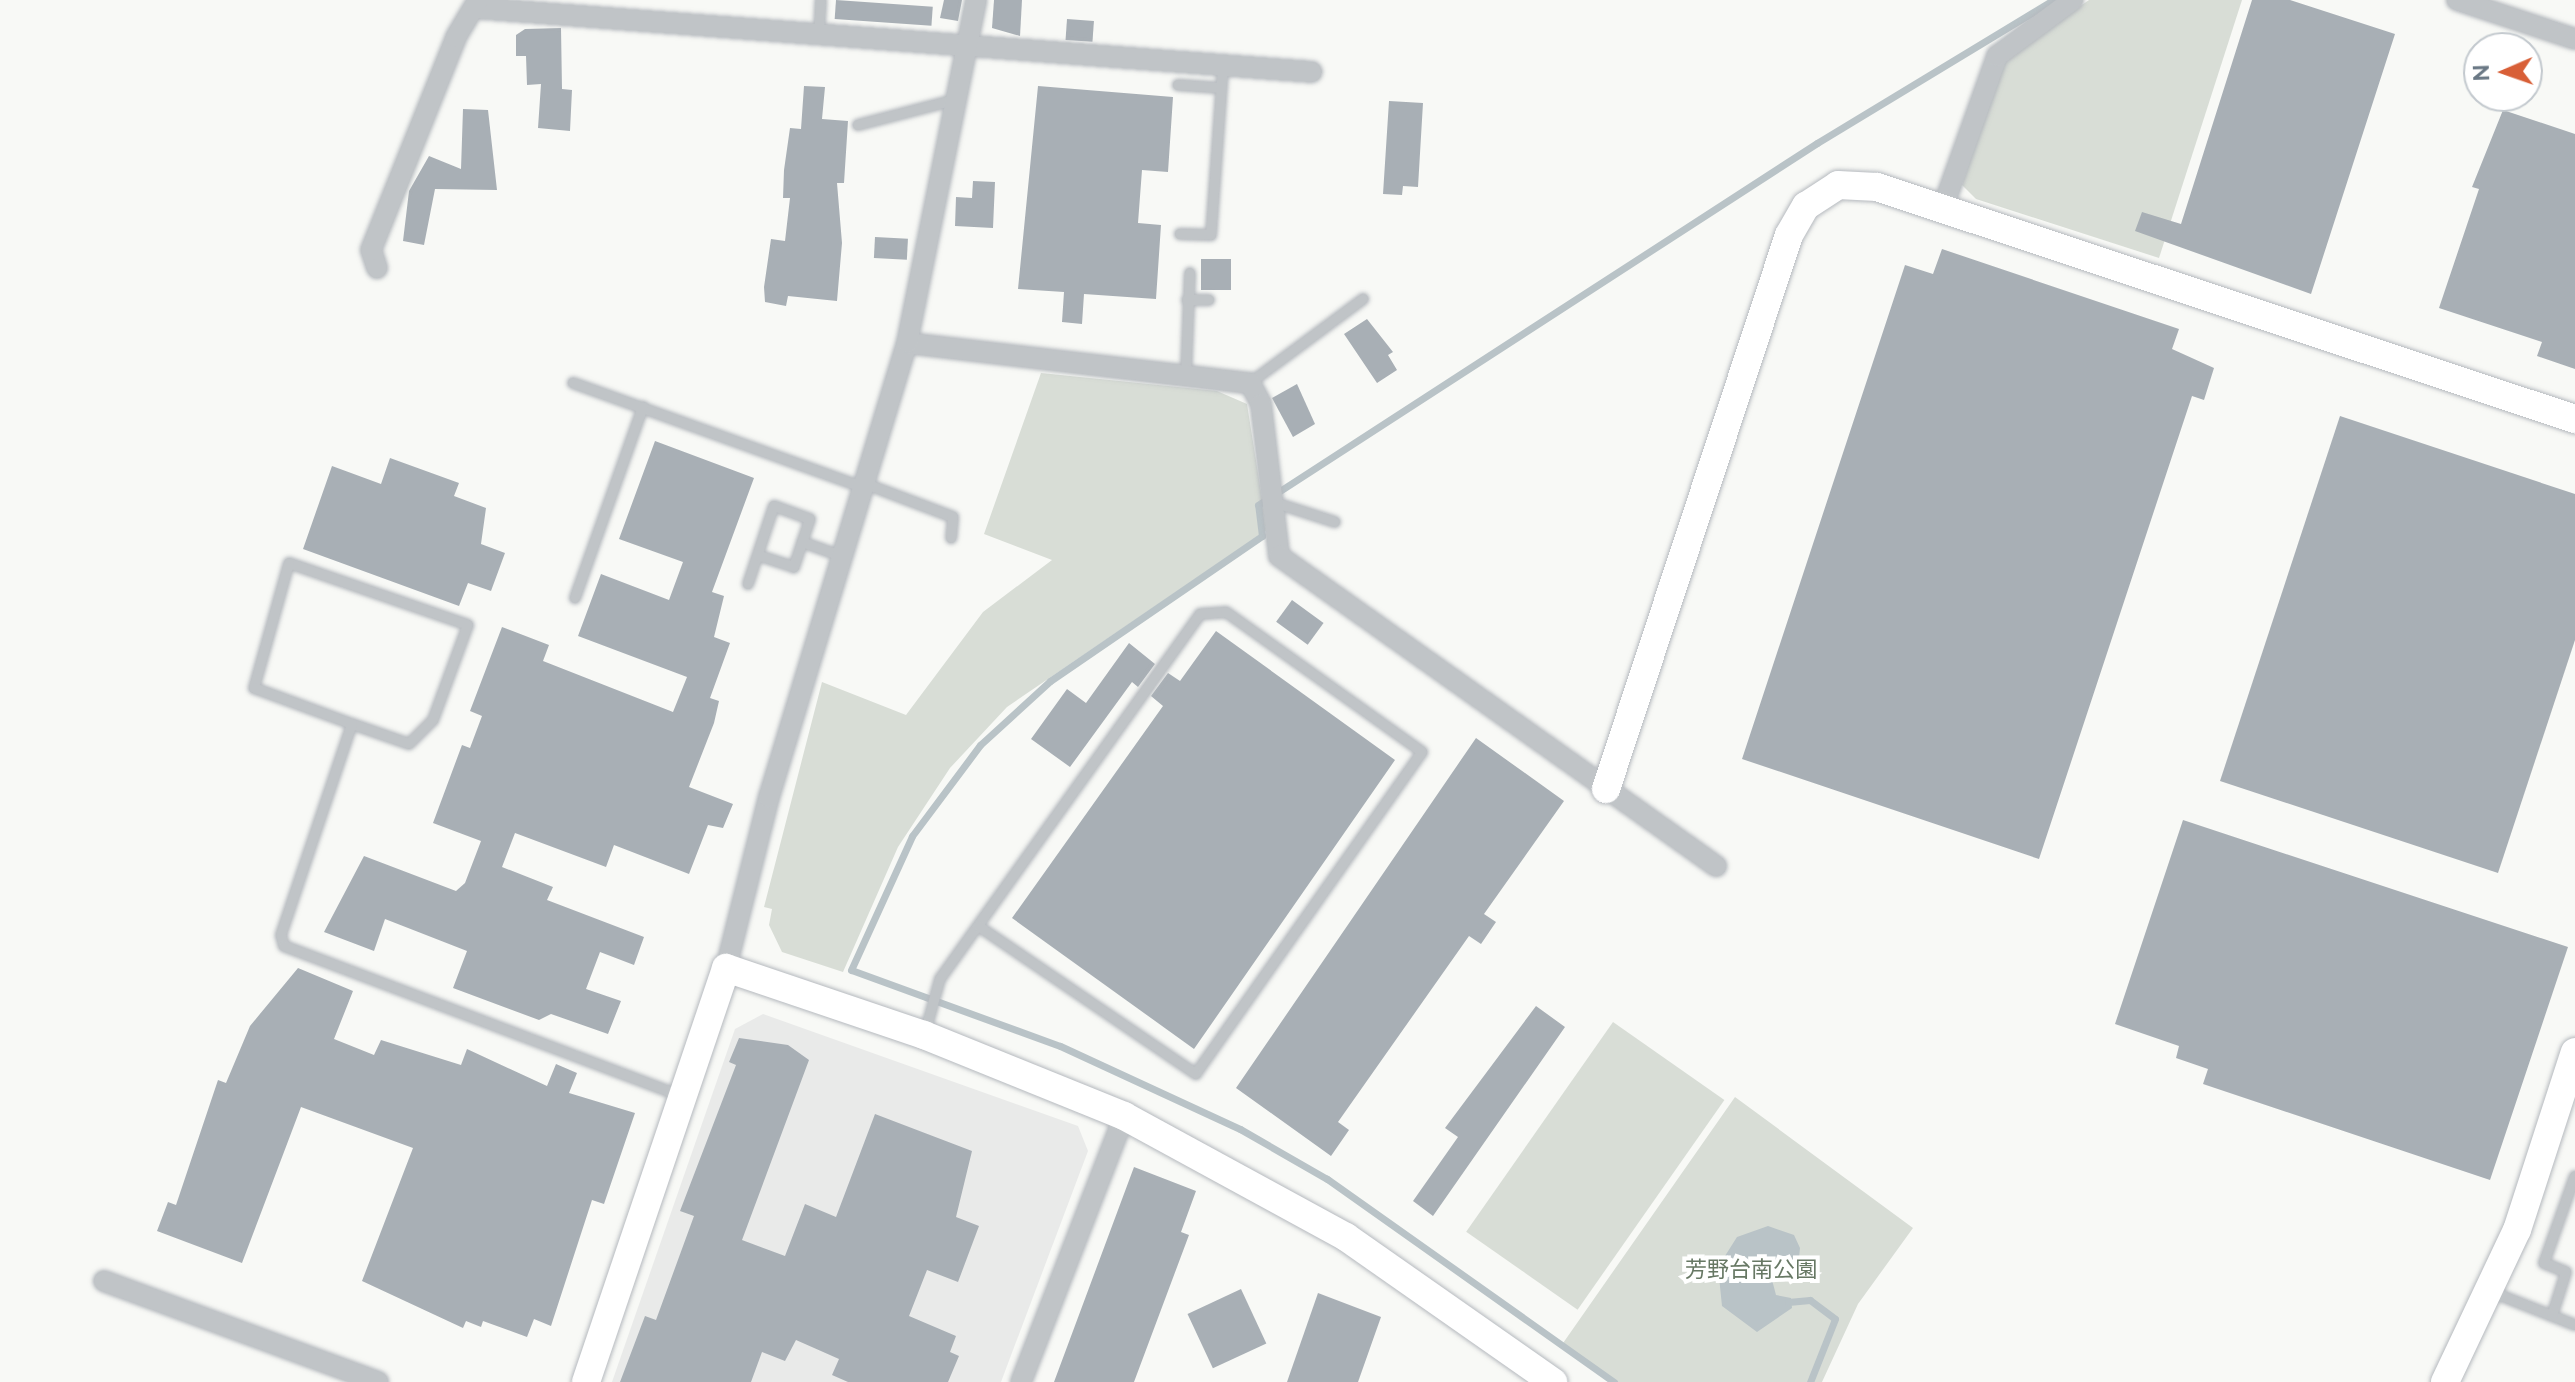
<!DOCTYPE html>
<html>
<head>
<meta charset="utf-8">
<style>
  body { margin:0 }
  #map { position:relative; width:2575px; height:1382px; overflow:hidden; background:#f8f9f6; font-family:Raleway,"Noto Sans JP",sans-serif }
  div>[style] { position:absolute }
  .built>* { inset:0; background:#e9eae9 }
  .green>* { inset:0; background:#d8ddd6; transform-origin:0 0 }
  .water>* { inset:0; background:#b9c3c7 }
  .stream>* { height:7px; margin:-3.5px; padding:0 3.5px; transform-origin:3.5px; border-radius:3.5px; background:#b9c3c7 }
  .building>* { inset:0; background:#a8afb5; transform-origin:0 0 }
  .roads { filter:drop-shadow(0 0 2px #b5b9be) drop-shadow(0 0 2px #b5b9be) }
  .lane>* { height:10px; margin:-5px; padding:0 5px; transform-origin:5px; border-radius:5px; background:#c0c4c7 }
  .street>* { height:20px; margin:-10px; padding:0 10px; transform-origin:10px; border-radius:10px; background:#c0c4c7 }
  .secondary>* { height:28px; margin:-14px; padding:0 14px; transform-origin:14px; border-radius:14px; background:#fff }
  span { translate:-50% -50%; white-space:nowrap; text-align:center; line-height:1.15; -webkit-text-stroke:8px #fff; paint-order:stroke }
  .park-label { font-size:22px; color:#677864 }
  .north { position:absolute; left:2463px; top:32px; width:80px; height:80px; box-sizing:border-box; background:#fff; border:2px solid #c3c9ce; border-radius:50%; rotate:268deg; font-size:22px; font-weight:700; line-height:32px; text-align:center; color:#6a7885 }
  .north::after { content:''; display:block; margin:auto; width:28px; height:36px; background:#d85f37; clip-path:polygon(50% 0,100% 100%,50% 72%,0 100%) }
</style>
</head>
<body>
<div id="map">
  <div class="built">
    <div style="clip-path:polygon(763px 1014px,1078px 1126px,1088px 1151px,1001px 1382px,612px 1382px,735px 1029px)"></div>
  </div>
  <div class="green">
    <div style="clip-path:polygon(2089px 0,2242px 0,2159px 258px,1976px 199px,1962px 185px,2002px 60px)"></div>
    <div style="clip-path:polygon(1041px 373px,1217px 391px,1247px 404px,1267px 530px,1007px 707px,950px 768px,898px 847px,843px 972px,782px 952px,769px 925px,772px 909px,764px 907px,822px 682px,906px 715px,983px 612px,1052px 560px,984px 534px)"></div>
    <div style="left:1613px;top:1022px;width:136px;height:256px;rotate:35deg"></div>
    <div style="clip-path:polygon(1735px 1097px,1913px 1228px,1858px 1304px,1822px 1382px,1611px 1382px,1561px 1346px)"></div>
  </div>
  <div class="water">
    <div style="clip-path:polygon(1768px 1226px,1794px 1235px,1800px 1248px,1799px 1258px,1771px 1276px,1776px 1295px,1791px 1298px,1792px 1308px,1757px 1332px,1722px 1306px,1718px 1267px,1737px 1237px)"></div>
  </div>
  <div class="stream">
    <div style="left:1788px;top:1302px;width:22px;rotate:-5deg"></div>
    <div style="left:1810px;top:1300px;width:31px;rotate:37deg"></div>
    <div style="left:1835px;top:1319px;width:68px;rotate:111.6deg"></div>
    <div style="left:1614px;top:1382px;width:352px;rotate:-144.7deg"></div>
    <div style="left:1327px;top:1179px;width:100px;rotate:-150.1deg"></div>
    <div style="left:1240px;top:1129px;width:198px;rotate:-155.2deg"></div>
    <div style="left:1060px;top:1046px;width:222px;rotate:-160deg"></div>
    <div style="left:851px;top:970px;width:147px;rotate:-65.5deg"></div>
    <div style="left:912px;top:836px;width:114px;rotate:-53.2deg"></div>
    <div style="left:980px;top:745px;width:95px;rotate:-42.4deg"></div>
    <div style="left:1050px;top:681px;width:257px;rotate:-34.4deg"></div>
    <div style="left:1262px;top:536px;width:31px;rotate:-97deg"></div>
    <div style="left:1258px;top:505px;width:666px;rotate:-32.93deg"></div>
    <div style="left:1817px;top:143px;width:276px;rotate:-31.2deg"></div>
  </div>
  <div class="building">
    <div style="left:836px;top:0;width:97px;height:19px;rotate:4deg"></div>
    <div style="clip-path:polygon(944px 0,962px 0,958px 21px,940px 18px)"></div>
    <div style="clip-path:polygon(994px 0,1022px 0,1020px 36px,992px 28px)"></div>
    <div style="clip-path:polygon(2252px 0,2290px 0,2395px 34px,2311px 294px,2135px 231px,2142px 212px,2181px 224px)"></div>
    <div style="left:1067px;top:19px;width:27px;height:21px;rotate:4deg"></div>
    <div style="clip-path:polygon(561px 28px,562px 89px,572px 90px,570px 131px,538px 128px,541px 84px,527px 85px,526px 56px,516px 56px,516px 35px,525px 29px)"></div>
    <div style="clip-path:polygon(804px 86px,825px 87px,822px 119px,848px 121px,844px 183px,837px 183px,842px 243px,837px 301px,788px 296px,786px 306px,765px 302px,764px 287px,771px 239px,785px 241px,790px 198px,783px 198px,784px 170px,790px 128px,801px 129px)"></div>
    <div style="clip-path:polygon(1038px 86px,1173px 97px,1168px 172px,1142px 170px,1138px 223px,1161px 225px,1156px 299px,1084px 294px,1082px 324px,1062px 322px,1064px 292px,1018px 289px)"></div>
    <div style="clip-path:polygon(1389px 101px,1423px 103px,1418px 187px,1403px 186px,1402px 195px,1383px 194px)"></div>
    <div style="clip-path:polygon(463px 109px,488px 110px,497px 190px,435px 189px,424px 245px,403px 241px,409px 191px,429px 156px,461px 169px)"></div>
    <div style="clip-path:polygon(2503px 110px,2575px 134px,2575px 369px,2537px 356px,2542px 342px,2439px 308px,2479px 189px,2472px 187px)"></div>
    <div style="clip-path:polygon(973px 181px,995px 182px,993px 228px,955px 226px,956px 197px,972px 198px)"></div>
    <div style="left:875px;top:237px;width:33px;height:21px;rotate:3deg"></div>
    <div style="clip-path:polygon(1942px 249px,2179px 329px,2172px 349px,2214px 368px,2204px 400px,2192px 396px,2039px 859px,1742px 759px,1905px 265px,1933px 274px)"></div>
    <div style="left:1201px;top:259px;width:30px;height:31px"></div>
    <div style="clip-path:polygon(1367px 319px,1393px 352px,1388px 355px,1397px 370px,1377px 383px,1344px 334px)"></div>
    <div style="clip-path:polygon(1297px 384px,1315px 424px,1293px 437px,1272px 398px)"></div>
    <div style="clip-path:polygon(2340px 416px,2575px 494px,2575px 640px,2498px 873px,2220px 781px)"></div>
    <div style="clip-path:polygon(655px 441px,754px 478px,712px 592px,724px 596px,714px 637px,730px 643px,710px 698px,719px 701px,714px 723px,689px 787px,733px 804px,723px 828px,708px 825px,689px 874px,614px 845px,606px 867px,515px 833px,502px 867px,553px 887px,547px 900px,644px 937px,634px 965px,600px 952px,586px 989px,621px 1001px,608px 1034px,551px 1014px,539px 1020px,453px 988px,467px 951px,385px 919px,374px 951px,324px 932px,364px 856px,456px 891px,465px 883px,481px 841px,433px 823px,462px 745px,470px 748px,482px 716px,470px 711px,502px 627px,549px 645px,543px 661px,673px 712px,687px 677px,578px 636px,601px 574px,669px 600px,683px 562px,619px 539px)"></div>
    <div style="clip-path:polygon(390px 458px,459px 483px,454px 496px,486px 508px,481px 544px,505px 553px,491px 591px,468px 583px,459px 606px,303px 549px,332px 466px,381px 484px)"></div>
    <div style="left:1292px;top:600px;width:39px;height:27px;rotate:36deg"></div>
    <div style="clip-path:polygon(1216px 631px,1395px 760px,1194px 1049px,1012px 918px,1163px 706px,1151px 696px,1168px 673px,1180px 681px)"></div>
    <div style="clip-path:polygon(1129px 643px,1155px 664px,1138px 687px,1132px 682px,1070px 767px,1031px 739px,1067px 689px,1086px 703px)"></div>
    <div style="clip-path:polygon(1476px 738px,1564px 801px,1484px 914px,1496px 922px,1481px 944px,1469px 936px,1338px 1122px,1349px 1130px,1331px 1156px,1236px 1088px)"></div>
    <div style="clip-path:polygon(2183px 820px,2568px 947px,2490px 1180px,2203px 1084px,2208px 1069px,2176px 1058px,2179px 1046px,2115px 1024px)"></div>
    <div style="clip-path:polygon(298px 968px,353px 991px,334px 1039px,374px 1055px,381px 1040px,461px 1065px,467px 1049px,547px 1086px,556px 1064px,577px 1073px,569px 1093px,635px 1113px,604px 1204px,592px 1200px,551px 1326px,534px 1319px,527px 1337px,483px 1321px,481px 1327px,466px 1321px,463px 1328px,362px 1281px,413px 1148px,301px 1107px,242px 1263px,157px 1231px,168px 1202px,176px 1205px,218px 1080px,226px 1083px,250px 1026px)"></div>
    <div style="clip-path:polygon(1536px 1006px,1565px 1027px,1433px 1216px,1413px 1201px,1458px 1137px,1445px 1128px)"></div>
    <div style="clip-path:polygon(739px 1038px,788px 1045px,809px 1060px,742px 1240px,785px 1256px,805px 1204px,836px 1217px,875px 1114px,972px 1151px,956px 1217px,979px 1226px,958px 1282px,927px 1270px,909px 1316px,956px 1336px,950px 1352px,959px 1356px,948px 1382px,848px 1382px,832px 1375px,839px 1359px,796px 1340px,785px 1361px,762px 1352px,751px 1382px,620px 1382px,645px 1316px,656px 1320px,694px 1216px,680px 1211px,736px 1065px,729px 1062px)"></div>
    <div style="clip-path:polygon(1134px 1167px,1196px 1191px,1181px 1232px,1189px 1235px,1134px 1382px,1054px 1382px)"></div>
    <div style="left:1241px;top:1289px;width:60px;height:59px;rotate:65deg"></div>
    <div style="clip-path:polygon(1318px 1293px,1381px 1317px,1358px 1382px,1287px 1382px)"></div>
  </div>
  <div class="roads">
    <div class="lane">
      <div style="left:819px;top:35px;width:35px;rotate:-87deg"></div>
      <div style="left:1178px;top:85px;width:43px;rotate:4deg"></div>
      <div style="left:858px;top:125px;width:100px;rotate:-14.5deg"></div>
      <div style="left:1180px;top:234px;width:31px;rotate:2deg"></div>
      <div style="left:1211px;top:235px;width:169px;rotate:-85.9deg"></div>
      <div style="left:1187px;top:300px;width:22px"></div>
      <div style="left:1186px;top:375px;width:102px;rotate:-87.8deg"></div>
      <div style="left:573px;top:383px;width:310px;rotate:19.8deg"></div>
      <div style="left:1250px;top:383px;width:141px;rotate:-36.6deg"></div>
      <div style="left:866px;top:484px;width:93px;rotate:20.8deg"></div>
      <div style="left:953px;top:517px;width:21px;rotate:95deg"></div>
      <div style="left:1273px;top:502px;width:65px;rotate:17.9deg"></div>
      <div style="left:802px;top:542px;width:45px;rotate:19.7deg"></div>
      <div style="left:748px;top:584px;width:82px;rotate:-71.6deg"></div>
      <div style="left:774px;top:506px;width:38px;rotate:20deg"></div>
      <div style="left:810px;top:519px;width:51px;rotate:108.4deg"></div>
      <div style="left:794px;top:567px;width:38px;rotate:-162deg"></div>
      <div style="left:575px;top:598px;width:203px;rotate:-70.4deg"></div>
      <div style="left:352px;top:724px;width:60px;rotate:19.3deg"></div>
      <div style="left:409px;top:744px;width:34px;rotate:-45deg"></div>
      <div style="left:433px;top:720px;width:101px;rotate:-69.8deg"></div>
      <div style="left:468px;top:625px;width:189px;rotate:-160.9deg"></div>
      <div style="left:289px;top:563px;width:130px;rotate:105.6deg"></div>
      <div style="left:254px;top:688px;width:104px;rotate:20.2deg"></div>
      <div style="left:352px;top:724px;width:223px;rotate:108.6deg"></div>
      <div style="left:281px;top:935px;width:11px;rotate:75deg"></div>
      <div style="left:284px;top:946px;width:423px;rotate:20.7deg"></div>
      <div style="left:925px;top:1033px;width:56px;rotate:-74.5deg"></div>
      <div style="left:940px;top:979px;width:448px;rotate:-54.5deg"></div>
      <div style="left:1200px;top:614px;width:26px;rotate:-4deg"></div>
      <div style="left:1226px;top:612px;width:241px;rotate:35.5deg"></div>
      <div style="left:1422px;top:752px;width:393px;rotate:125.1deg"></div>
      <div style="left:1196px;top:1074px;width:263px;rotate:-145.8deg"></div>
      <div style="left:2492px;top:1292px;width:89px;rotate:21.7deg"></div>
      <div style="left:2552px;top:1316px;width:46px;rotate:-72.3deg"></div>
      <div style="left:2566px;top:1272px;width:24px;rotate:-158deg"></div>
      <div style="left:2544px;top:1263px;width:92px;rotate:-70.4deg"></div>
    </div>
    <div class="street">
      <div style="left:2457px;top:0;width:124px;rotate:18.3deg"></div>
      <div style="left:475px;top:8px;width:839px;rotate:4.37deg"></div>
      <div style="left:1942px;top:210px;width:164px;rotate:-70.3deg"></div>
      <div style="left:1997px;top:56px;width:94px;rotate:-36.4deg"></div>
      <div style="left:377px;top:268px;width:19px;rotate:-108deg"></div>
      <div style="left:371px;top:250px;width:229px;rotate:-68.2deg"></div>
      <div style="left:456px;top:37px;width:43px;rotate:-59.3deg"></div>
      <div style="left:907px;top:343px;width:345px;rotate:6.7deg"></div>
      <div style="left:1250px;top:383px;width:24px;rotate:62deg"></div>
      <div style="left:1261px;top:404px;width:153px;rotate:83.2deg"></div>
      <div style="left:1279px;top:556px;width:536px;rotate:35.35deg"></div>
      <div style="left:726px;top:968px;width:176px;rotate:-75.9deg"></div>
      <div style="left:769px;top:797px;width:475px;rotate:-73.1deg"></div>
      <div style="left:907px;top:343px;width:350px;rotate:-78.6deg"></div>
      <div style="left:104px;top:1281px;width:292px;rotate:20.2deg"></div>
      <div style="left:1021px;top:1382px;width:285px;rotate:-68.8deg"></div>
    </div>
    <div class="secondary">
      <div style="left:1606px;top:789px;width:583px;rotate:-71.72deg"></div>
      <div style="left:1789px;top:235px;width:34px;rotate:-60deg"></div>
      <div style="left:1806px;top:206px;width:38px;rotate:-33deg"></div>
      <div style="left:1838px;top:185px;width:39px;rotate:3deg"></div>
      <div style="left:1877px;top:187px;width:736px;rotate:18.39deg"></div>
      <div style="left:586px;top:1382px;width:437px;rotate:-71.3deg"></div>
      <div style="left:726px;top:968px;width:209px;rotate:18.7deg"></div>
      <div style="left:924px;top:1035px;width:216px;rotate:22deg"></div>
      <div style="left:1124px;top:1116px;width:253px;rotate:28.6deg"></div>
      <div style="left:1346px;top:1237px;width:253px;rotate:35deg"></div>
      <div style="left:2445px;top:1382px;width:168px;rotate:-64.7deg"></div>
      <div style="left:2517px;top:1230px;width:187px;rotate:-72deg"></div>
    </div>
  </div>
  <div class="park-label">
    <span style="left:1751px;top:1270px">芳野台南公園</span>
  </div>
  <div class="north">N</div>
</div>
</body>
</html>
